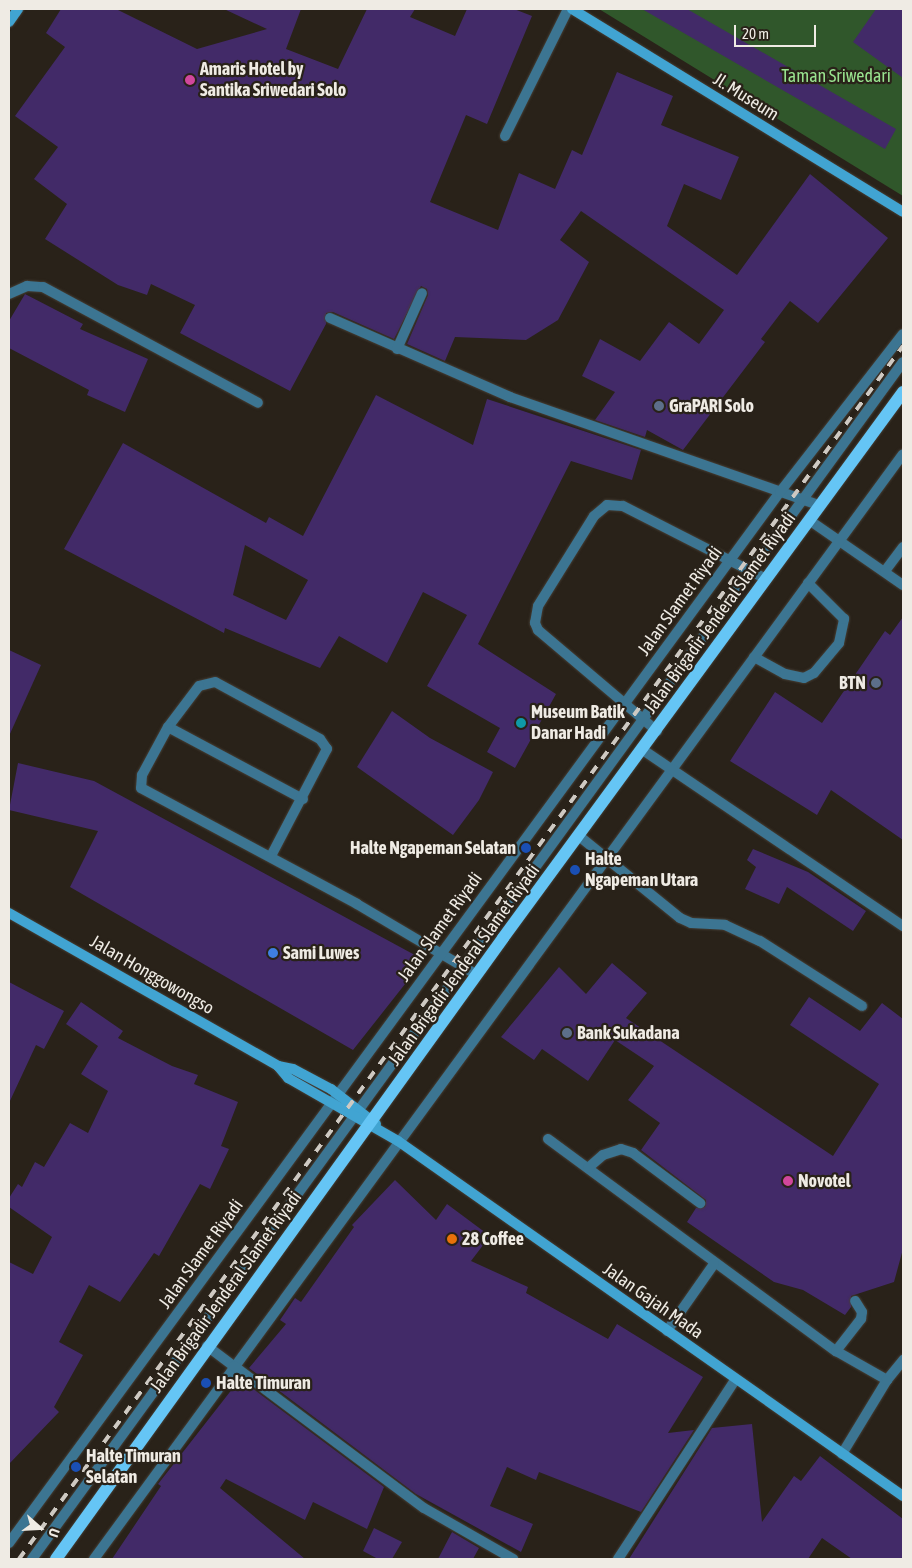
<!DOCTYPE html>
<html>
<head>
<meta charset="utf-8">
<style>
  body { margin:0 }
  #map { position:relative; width:912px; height:1568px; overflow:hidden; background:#292219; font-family:"Asap Condensed",sans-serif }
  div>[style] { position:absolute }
  .green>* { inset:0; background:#30572b }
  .building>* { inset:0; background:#422a68 }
  .roads { filter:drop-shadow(0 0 1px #453e35) drop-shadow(0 0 1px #453e35) }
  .lane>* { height:10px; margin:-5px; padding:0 5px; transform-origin:5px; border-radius:5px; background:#3c7592 }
  .street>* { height:10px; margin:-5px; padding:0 5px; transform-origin:5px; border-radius:5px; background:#3c7592 }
  .secondary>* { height:10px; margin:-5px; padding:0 5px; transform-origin:5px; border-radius:5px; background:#41a4d2 }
  .primary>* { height:12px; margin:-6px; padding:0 6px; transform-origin:6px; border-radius:6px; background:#65c5f5 }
  .rail>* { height:4px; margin-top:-2px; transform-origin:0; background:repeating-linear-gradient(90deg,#cec9c2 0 9px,transparent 0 18px) }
  .dots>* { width:14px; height:14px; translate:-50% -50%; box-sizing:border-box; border:2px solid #292219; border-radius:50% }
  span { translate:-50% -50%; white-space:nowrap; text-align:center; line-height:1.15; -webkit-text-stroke:4.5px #292219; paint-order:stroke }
  .poi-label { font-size:18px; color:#efebe4; font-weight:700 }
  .left { translate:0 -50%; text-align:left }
  .right { translate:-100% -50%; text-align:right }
  .park-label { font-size:18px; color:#99e38f }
  .street-label { font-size:18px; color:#efebe4 }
  .frame { position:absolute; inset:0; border:10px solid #efebe4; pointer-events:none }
  .north { position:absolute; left:15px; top:1503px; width:50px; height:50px; -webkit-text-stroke:4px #292219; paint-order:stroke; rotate:109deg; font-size:14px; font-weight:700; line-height:20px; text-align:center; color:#efebe4 }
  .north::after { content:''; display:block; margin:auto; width:18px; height:22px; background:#efebe4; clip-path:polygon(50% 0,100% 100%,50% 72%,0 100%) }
  .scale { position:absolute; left:734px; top:25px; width:82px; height:22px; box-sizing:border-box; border:2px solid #efebe4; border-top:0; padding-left:6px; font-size:15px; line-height:18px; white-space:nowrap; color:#efebe4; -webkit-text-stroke:4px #292219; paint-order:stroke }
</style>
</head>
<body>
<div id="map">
  <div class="green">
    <div style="clip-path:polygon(599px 9px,903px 9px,903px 197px,903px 196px)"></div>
  </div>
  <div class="building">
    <div style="clip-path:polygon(61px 9px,116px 9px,197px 49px,267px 29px,224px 9px,301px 9px,286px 49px,338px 69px,367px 9px,415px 9px,410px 17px,455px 36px,467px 9px,514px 9px,532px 16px,487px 124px,466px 115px,430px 202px,498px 230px,519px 173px,555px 189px,572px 150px,582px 155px,617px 72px,673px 96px,661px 125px,739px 157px,721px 200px,684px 184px,667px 226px,737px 275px,810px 174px,888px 238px,818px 323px,790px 301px,761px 339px,765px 342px,683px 450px,647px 430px,645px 437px,595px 420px,615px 392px,582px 376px,600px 339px,640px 361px,669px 322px,699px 344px,724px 310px,581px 211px,560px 240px,589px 262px,558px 320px,526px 340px,455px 337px,445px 361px,407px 344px,428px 295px,427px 289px,421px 286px,394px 339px,333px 312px,326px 313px,326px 324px,290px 391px,180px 333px,195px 305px,151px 284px,147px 295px,118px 285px,45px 239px,67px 204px,34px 179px,58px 147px,15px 116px,65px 47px,46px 33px)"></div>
    <div style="clip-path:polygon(642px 9px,687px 9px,896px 129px,885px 149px)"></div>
    <div style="clip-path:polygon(876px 9px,903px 9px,903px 78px,853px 42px)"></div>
    <div style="clip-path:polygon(25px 294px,83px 324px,80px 329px,148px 359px,125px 412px,87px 395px,89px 390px,9px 348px,9px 321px)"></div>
    <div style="clip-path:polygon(evenodd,376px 395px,473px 445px,487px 399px,641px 450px,632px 480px,571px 461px,478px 644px,556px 694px,515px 768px,487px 752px,500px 728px,427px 686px,467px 615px,423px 592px,387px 663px,339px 636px,320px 668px,225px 628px,224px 633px,64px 549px,123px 443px,266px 523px,269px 517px,303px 536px,376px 395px,245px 545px,308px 580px,286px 620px,233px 595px,245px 545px)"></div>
    <div style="clip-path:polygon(903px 617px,903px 840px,831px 790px,817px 815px,730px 761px,775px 692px,822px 723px,885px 631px,890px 635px)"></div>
    <div style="clip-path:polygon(9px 650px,41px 665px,9px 736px)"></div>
    <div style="clip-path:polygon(392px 711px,430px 738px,493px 772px,479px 800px,453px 835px,357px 767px)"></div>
    <div style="clip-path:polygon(18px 763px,94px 781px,424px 960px,353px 1050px,70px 887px,98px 831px,9px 810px)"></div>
    <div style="clip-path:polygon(753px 849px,808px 872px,866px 911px,853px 931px,787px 887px,779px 904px,745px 889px,756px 867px,747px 860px)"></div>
    <div style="clip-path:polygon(612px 963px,647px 993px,626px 1018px,833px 1156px,879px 1084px,790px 1025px,809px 997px,860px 1031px,882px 1003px,903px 1019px,903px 1249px,894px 1282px,851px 1296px,851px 1307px,845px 1315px,803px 1290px,774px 1282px,687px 1222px,696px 1208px,705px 1207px,706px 1200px,641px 1150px,660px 1123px,628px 1100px,654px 1066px,615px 1040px,588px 1081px,542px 1049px,534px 1060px,501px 1037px,559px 967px,586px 994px)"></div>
    <div style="clip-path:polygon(9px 982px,64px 1011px,44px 1049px,36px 1045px,9px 1103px)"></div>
    <div style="clip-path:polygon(81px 1002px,123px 1031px,118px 1038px,172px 1066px,198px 1075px,194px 1084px,238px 1102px,221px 1146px,229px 1149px,210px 1189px,200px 1184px,159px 1256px,154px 1253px,120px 1302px,89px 1285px,59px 1342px,83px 1355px,54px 1407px,59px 1412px,9px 1464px,9px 1262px,33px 1274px,52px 1237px,9px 1207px,9px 1198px,18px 1184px,22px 1187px,35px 1162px,44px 1167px,70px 1123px,88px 1133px,108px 1091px,81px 1074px,98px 1046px,66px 1024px)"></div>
    <div style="clip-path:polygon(395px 1180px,436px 1220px,447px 1204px,490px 1236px,471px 1261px,528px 1287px,526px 1293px,608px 1339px,617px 1324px,703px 1377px,668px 1433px,694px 1430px,641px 1512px,539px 1472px,536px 1480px,507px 1467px,490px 1506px,533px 1524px,521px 1552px,416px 1494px,249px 1368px,286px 1324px,280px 1320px,295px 1298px,301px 1302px,354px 1227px,352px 1225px)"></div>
    <div style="clip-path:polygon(240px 1379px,384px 1487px,367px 1529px,313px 1502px,305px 1520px,226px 1479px,220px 1488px,305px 1559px,112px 1559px,161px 1486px,158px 1484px)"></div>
    <div style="clip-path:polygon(752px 1424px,762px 1522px,794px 1476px,801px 1481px,820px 1456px,903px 1519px,903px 1559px,852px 1559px,822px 1538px,808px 1559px,629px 1559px,712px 1428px)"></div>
    <div style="clip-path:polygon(374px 1528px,402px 1542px,392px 1559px,378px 1559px,363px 1551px)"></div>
    <div style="clip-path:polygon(452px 1532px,479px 1548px,473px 1559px,438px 1559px)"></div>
  </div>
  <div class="roads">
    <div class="lane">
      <div style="left:9px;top:294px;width:20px;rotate:-24deg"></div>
      <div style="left:27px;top:286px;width:16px;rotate:4deg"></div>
      <div style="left:43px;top:287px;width:244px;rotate:28.3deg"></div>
      <div style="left:809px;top:520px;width:114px;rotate:34.7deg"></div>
      <div style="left:885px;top:571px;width:30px;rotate:-53deg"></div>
      <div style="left:754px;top:657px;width:35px;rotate:29deg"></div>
      <div style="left:785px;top:674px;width:19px;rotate:12deg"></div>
      <div style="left:804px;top:678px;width:11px;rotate:-27deg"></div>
      <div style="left:814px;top:673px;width:39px;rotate:-50deg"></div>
      <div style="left:839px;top:643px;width:25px;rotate:-78deg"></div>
      <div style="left:844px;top:619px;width:51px;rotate:-135deg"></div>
      <div style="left:168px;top:727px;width:153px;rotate:28.1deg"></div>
      <div style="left:657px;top:731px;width:156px;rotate:-139.7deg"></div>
      <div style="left:538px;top:630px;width:8px;rotate:-113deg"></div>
      <div style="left:535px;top:623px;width:17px;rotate:-80deg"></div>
      <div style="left:538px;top:606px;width:106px;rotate:-58.1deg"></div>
      <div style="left:594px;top:516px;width:17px;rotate:-40deg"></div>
      <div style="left:607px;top:505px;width:16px;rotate:4deg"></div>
      <div style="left:623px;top:506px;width:161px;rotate:27deg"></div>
      <div style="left:579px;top:836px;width:130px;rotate:39.1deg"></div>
      <div style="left:680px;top:918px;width:12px;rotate:24deg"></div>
      <div style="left:691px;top:923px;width:34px;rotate:3deg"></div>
      <div style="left:725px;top:925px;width:38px;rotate:25deg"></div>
      <div style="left:760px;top:941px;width:121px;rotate:32.5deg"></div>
      <div style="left:271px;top:856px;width:121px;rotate:-62.4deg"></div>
      <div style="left:327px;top:749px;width:12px;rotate:-125deg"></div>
      <div style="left:320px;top:739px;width:119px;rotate:-151.5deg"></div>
      <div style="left:215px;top:682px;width:16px;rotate:166deg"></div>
      <div style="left:199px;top:686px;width:51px;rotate:127.1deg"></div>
      <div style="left:168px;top:727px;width:55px;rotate:118.4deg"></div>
      <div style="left:142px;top:775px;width:13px;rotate:94deg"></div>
      <div style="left:141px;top:788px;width:245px;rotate:28.2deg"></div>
      <div style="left:357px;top:904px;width:139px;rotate:30.6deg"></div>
      <div style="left:548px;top:1139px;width:358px;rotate:36.4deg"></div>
      <div style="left:836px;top:1351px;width:59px;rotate:29.6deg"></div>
      <div style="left:588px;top:1168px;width:20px;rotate:-41deg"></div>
      <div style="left:603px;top:1155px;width:19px;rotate:-18deg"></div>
      <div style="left:621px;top:1149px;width:13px;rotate:18deg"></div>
      <div style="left:633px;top:1153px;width:84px;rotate:36.7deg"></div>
      <div style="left:667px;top:1331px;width:82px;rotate:-55deg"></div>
      <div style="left:207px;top:1346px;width:34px;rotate:37deg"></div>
      <div style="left:836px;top:1351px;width:41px;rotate:-52deg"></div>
      <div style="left:861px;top:1319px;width:7px;rotate:-82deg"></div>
      <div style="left:862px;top:1312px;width:13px;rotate:-122deg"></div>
      <div style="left:842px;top:1454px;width:87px;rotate:-58.7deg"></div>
      <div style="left:887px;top:1380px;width:26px;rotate:-51deg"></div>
      <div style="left:32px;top:1559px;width:1480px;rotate:-53.96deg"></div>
      <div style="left:94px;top:1559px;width:1369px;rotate:-53.79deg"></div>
    </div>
    <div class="street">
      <div style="left:505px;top:136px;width:142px;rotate:-63.6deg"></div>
      <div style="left:330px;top:318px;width:197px;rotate:23.7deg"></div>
      <div style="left:510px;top:397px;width:327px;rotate:19.3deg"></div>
      <div style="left:397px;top:349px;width:61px;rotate:-65.9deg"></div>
      <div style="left:643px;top:750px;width:314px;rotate:34.1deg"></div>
      <div style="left:234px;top:1366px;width:237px;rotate:36.8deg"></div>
      <div style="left:424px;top:1508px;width:103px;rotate:29.8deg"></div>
      <div style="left:9px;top:1543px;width:1303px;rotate:-53.74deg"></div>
      <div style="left:780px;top:492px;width:200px;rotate:-52.1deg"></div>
      <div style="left:618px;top:1559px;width:215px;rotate:-56.8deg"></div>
    </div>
    <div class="secondary">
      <div style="left:572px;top:9px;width:388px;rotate:31.5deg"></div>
      <div style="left:9px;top:22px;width:16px;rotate:-55deg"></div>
      <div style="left:9px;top:913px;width:309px;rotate:29.6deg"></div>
      <div style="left:278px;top:1066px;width:15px;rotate:11deg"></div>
      <div style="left:293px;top:1069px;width:43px;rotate:27.8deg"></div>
      <div style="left:331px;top:1089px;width:57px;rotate:37.9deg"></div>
      <div style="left:278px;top:1066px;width:16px;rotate:50deg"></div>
      <div style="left:288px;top:1078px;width:127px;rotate:29.8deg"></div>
      <div style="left:398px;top:1141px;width:617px;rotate:35.11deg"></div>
    </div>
    <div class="primary">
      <div style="left:56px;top:1559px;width:765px;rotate:-54.25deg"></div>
      <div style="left:503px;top:938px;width:677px;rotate:-53.77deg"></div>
    </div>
  </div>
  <div class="rail">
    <div style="left:19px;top:1559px;width:1501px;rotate:-53.92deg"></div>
  </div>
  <div class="dots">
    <div style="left:190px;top:80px;background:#d1479c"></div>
    <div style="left:659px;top:406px;background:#5c6f8a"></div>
    <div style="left:876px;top:683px;background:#5c6f8a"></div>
    <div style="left:521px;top:723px;background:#0f9aa8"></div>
    <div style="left:526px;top:848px;background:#1a4fb4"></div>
    <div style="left:575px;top:870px;background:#1a4fb4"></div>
    <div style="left:273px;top:953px;background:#3f7fe0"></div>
    <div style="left:567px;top:1033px;background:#5c6f8a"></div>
    <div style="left:788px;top:1181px;background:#d1479c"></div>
    <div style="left:452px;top:1239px;background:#e8710a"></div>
    <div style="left:206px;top:1383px;background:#1a4fb4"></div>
    <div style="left:76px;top:1467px;background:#1a4fb4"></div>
  </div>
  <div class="poi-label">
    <span class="left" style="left:200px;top:80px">Amaris Hotel by<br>Santika Sriwedari Solo</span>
    <span class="left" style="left:669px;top:406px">GraPARI Solo</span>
    <span class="right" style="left:866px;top:683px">BTN</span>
    <span class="left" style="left:531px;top:723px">Museum Batik<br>Danar Hadi</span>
    <span class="right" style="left:516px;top:848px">Halte Ngapeman Selatan</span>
    <span class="left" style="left:585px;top:870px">Halte<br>Ngapeman Utara</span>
    <span class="left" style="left:283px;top:953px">Sami Luwes</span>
    <span class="left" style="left:577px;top:1033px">Bank Sukadana</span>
    <span class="left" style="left:798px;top:1181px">Novotel</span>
    <span class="left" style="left:462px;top:1239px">28 Coffee</span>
    <span class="left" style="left:216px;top:1383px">Halte Timuran</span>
    <span class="left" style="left:86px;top:1467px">Halte Timuran<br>Selatan</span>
  </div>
  <div class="park-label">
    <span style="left:836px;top:76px">Taman Sriwedari</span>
  </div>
  <div class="street-label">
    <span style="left:746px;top:97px;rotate:32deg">Jl. Museum</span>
    <span style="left:680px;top:601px;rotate:-54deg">Jalan Slamet Riyadi</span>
    <span style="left:720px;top:613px;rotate:-54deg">Jalan Brigadir Jenderal Slamet Riyadi</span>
    <span style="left:440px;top:927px;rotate:-54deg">Jalan Slamet Riyadi</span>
    <span style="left:464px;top:965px;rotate:-54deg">Jalan Brigadir Jenderal Slamet Riyadi</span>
    <span style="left:152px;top:975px;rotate:30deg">Jalan Honggowongso</span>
    <span style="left:201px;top:1254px;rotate:-54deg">Jalan Slamet Riyadi</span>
    <span style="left:226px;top:1292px;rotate:-54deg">Jalan Brigadir Jenderal Slamet Riyadi</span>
    <span style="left:653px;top:1301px;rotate:35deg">Jalan Gajah Mada</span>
  </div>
  <div class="frame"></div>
  <div class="north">U</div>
  <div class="scale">20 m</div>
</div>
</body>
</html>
